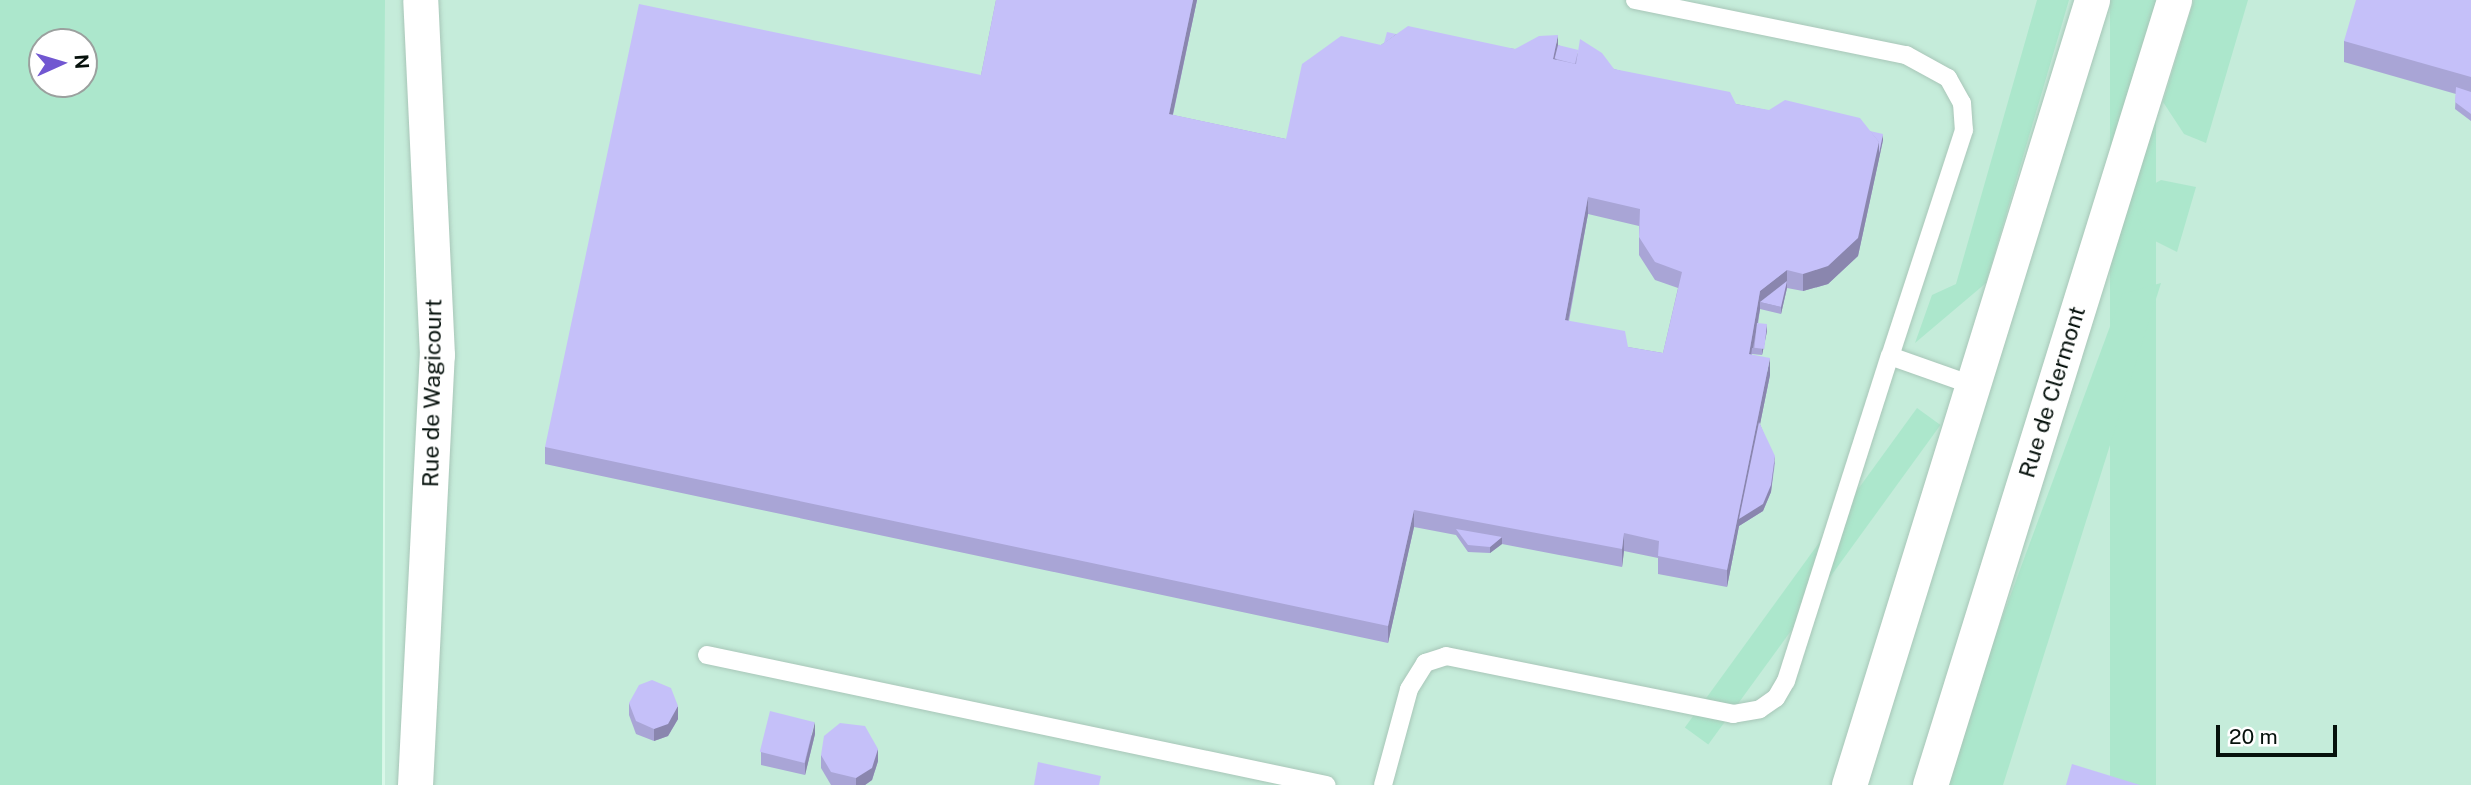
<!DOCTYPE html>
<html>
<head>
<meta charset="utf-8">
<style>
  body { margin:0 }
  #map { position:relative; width:2471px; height:785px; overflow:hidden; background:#d9f8e9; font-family:"Public Sans",sans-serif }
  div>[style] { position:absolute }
  .built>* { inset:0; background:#c5ecda; transform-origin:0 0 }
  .green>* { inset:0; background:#ace7cc; transform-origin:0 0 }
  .roads { filter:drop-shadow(0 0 2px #a8c6b8) drop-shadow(0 0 2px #a8c6b8) }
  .lane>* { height:18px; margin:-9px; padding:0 9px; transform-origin:9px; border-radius:9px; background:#fff }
  .street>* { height:35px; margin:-17.5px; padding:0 17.5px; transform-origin:17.5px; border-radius:17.5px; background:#fff }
  .wall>* { inset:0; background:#a9a5d6 }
  .shaded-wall>* { inset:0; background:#8a86ae }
  .building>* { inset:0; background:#c5c0f9; transform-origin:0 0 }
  span { translate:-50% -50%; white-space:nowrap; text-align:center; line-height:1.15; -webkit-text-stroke:5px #fff; paint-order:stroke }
  .street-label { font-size:23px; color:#06110c }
  .north { position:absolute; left:28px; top:28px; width:70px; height:70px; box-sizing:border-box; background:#fff; border:2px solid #9ba09e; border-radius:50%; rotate:86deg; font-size:19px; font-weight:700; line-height:28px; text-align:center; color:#06110c }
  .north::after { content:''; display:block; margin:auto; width:24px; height:32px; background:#7157d1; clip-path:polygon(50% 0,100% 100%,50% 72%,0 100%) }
  .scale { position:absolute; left:2216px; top:725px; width:121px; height:32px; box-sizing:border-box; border:4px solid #06110c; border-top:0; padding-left:9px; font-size:21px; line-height:24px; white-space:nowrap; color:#06110c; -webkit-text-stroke:5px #fff; paint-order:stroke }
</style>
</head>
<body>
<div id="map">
  <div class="built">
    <div style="left:385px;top:0;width:2086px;height:785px"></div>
  </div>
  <div class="green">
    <div style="clip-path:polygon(evenodd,0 0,385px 0,382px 785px,0 785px,0 0,42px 42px,84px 42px,84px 84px,42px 84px,42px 42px)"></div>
    <div style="clip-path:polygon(2037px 0,2069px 0,1986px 283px,1915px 343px,1932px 295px,1956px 284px)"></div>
    <div style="left:2110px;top:0;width:46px;height:821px"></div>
    <div style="clip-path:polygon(2194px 0,2248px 0,2206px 143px,2184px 134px,2163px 102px)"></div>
    <div style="clip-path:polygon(2161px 180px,2196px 187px,2177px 252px,2149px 238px,2139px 220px,2136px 204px,2141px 191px)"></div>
    <div style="clip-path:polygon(2161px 283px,2003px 785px,1945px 785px,1974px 694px,2122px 294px)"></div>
    <div style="left:1917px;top:408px;width:29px;height:395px;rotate:36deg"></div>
  </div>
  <div class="roads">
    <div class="lane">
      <div style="left:1635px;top:0;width:277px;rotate:11.5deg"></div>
      <div style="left:1906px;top:55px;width:48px;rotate:28.7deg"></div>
      <div style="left:1948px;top:78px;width:29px;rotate:61deg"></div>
      <div style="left:1962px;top:103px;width:27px;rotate:86deg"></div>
      <div style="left:1964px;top:130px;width:238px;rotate:108.1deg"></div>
      <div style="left:707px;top:655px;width:633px;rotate:11.86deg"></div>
      <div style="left:1383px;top:785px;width:99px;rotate:-74.8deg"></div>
      <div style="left:1409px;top:689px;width:31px;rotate:-58deg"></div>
      <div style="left:1425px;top:663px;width:22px;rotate:-18deg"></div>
      <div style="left:1446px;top:656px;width:293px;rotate:11.4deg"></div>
      <div style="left:1733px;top:714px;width:27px;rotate:-10deg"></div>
      <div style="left:1760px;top:709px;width:19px;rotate:-35deg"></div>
      <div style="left:1776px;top:698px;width:20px;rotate:-60deg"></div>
      <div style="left:1786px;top:681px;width:341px;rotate:-72.3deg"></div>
      <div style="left:1890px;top:356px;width:87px;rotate:19.5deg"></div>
    </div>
    <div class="street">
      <div style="left:415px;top:785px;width:431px;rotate:-87.1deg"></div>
      <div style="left:437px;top:355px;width:355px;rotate:-92.7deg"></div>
      <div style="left:1849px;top:785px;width:822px;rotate:-72.8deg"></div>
      <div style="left:1930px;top:785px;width:822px;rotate:-72.73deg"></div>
    </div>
  </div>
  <div class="wall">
    <div style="clip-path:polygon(evenodd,996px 0,1197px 0,1173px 115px,1286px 139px,1381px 45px,1396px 34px,1515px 49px,1558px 45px,1614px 69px,1736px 104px,1870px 131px,1883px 140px,1858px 256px,1828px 284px,1803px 291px,1787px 288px,1781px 314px,1760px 309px,1758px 324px,1767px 331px,1762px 355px,1752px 354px,1752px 353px,1752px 355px,1770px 375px,1760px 424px,1775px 463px,1771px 492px,1763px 511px,1739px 526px,1727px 587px,1658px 574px,1658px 558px,1624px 551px,1622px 567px,1502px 544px,1490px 553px,1468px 552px,1456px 535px,1414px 527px,1388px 643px,545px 464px,545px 447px,981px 75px,996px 0,1588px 214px,1639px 226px,1639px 255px,1655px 280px,1678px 288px,1663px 353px,1628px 347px,1569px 321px,1588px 214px)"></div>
    <div style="clip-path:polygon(2471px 0,2471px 121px,2455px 109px,2456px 94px,2344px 62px,2344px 41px)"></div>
    <div style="clip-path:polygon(629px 703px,678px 719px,668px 736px,654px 741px,636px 734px,629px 715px)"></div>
    <div style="clip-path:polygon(815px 734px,805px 775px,761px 765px,761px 752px)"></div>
    <div style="clip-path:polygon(821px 755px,878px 761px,872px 780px,865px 785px,831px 785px,821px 768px)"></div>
  </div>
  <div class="shaded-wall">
    <div style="clip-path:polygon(1193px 0,1197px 0,1169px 132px,1169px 114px)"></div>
    <div style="clip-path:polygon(1558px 35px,1558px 52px,1554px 70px,1553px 59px)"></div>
    <div style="clip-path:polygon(1883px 134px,1883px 140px,1879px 159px,1879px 153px)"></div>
    <div style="clip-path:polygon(1879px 142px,1879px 159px,1858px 256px,1828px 284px,1803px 291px,1803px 274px)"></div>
    <div style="clip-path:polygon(1588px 197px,1588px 214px,1565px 337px,1565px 320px)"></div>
    <div style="clip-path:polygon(1787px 270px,1787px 288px,1781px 314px,1781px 307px,1760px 302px,1760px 309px,1753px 348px,1752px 348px,1749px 372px,1749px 354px,1760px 291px)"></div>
    <div style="clip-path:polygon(1767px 324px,1767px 331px,1762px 355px,1762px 349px)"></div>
    <div style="clip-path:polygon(1770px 358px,1770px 375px,1741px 518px,1775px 456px,1771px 492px,1763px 511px,1739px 526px,1727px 587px,1727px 570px)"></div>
    <div style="clip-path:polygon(1414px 510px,1414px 527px,1388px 643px,1388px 626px)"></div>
    <div style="clip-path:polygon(1624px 533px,1624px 551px,1622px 567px,1622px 549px)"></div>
    <div style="clip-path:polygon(1502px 537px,1502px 544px,1490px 553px,1490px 547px)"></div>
    <div style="clip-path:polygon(678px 706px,678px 719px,668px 736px,654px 741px,654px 729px)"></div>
    <div style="clip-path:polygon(815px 722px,815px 734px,805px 775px,805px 763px)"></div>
    <div style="clip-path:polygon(878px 749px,878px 761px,872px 780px,865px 785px,856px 785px,856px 778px)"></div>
  </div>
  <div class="building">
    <div style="clip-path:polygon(evenodd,996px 0,1193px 0,1169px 114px,1286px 139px,1302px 64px,1341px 36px,1381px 45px,1408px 26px,1515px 49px,1539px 36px,1558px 35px,1553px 59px,1576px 64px,1580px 39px,1602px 53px,1614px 69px,1730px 92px,1736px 104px,1769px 110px,1785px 100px,1860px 118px,1879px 142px,1858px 238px,1828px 266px,1803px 274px,1787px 270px,1760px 291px,1749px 354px,1770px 358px,1727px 570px,1658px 556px,1659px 541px,1624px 533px,1622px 549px,1414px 510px,1388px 626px,545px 447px,639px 4px,981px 75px,996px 0,1588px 197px,1640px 209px,1639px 237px,1655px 262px,1682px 272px,1663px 353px,1628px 347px,1625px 331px,1565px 320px,1588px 197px)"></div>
    <div style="clip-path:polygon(2356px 0,2471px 0,2471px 77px,2344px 41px)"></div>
    <div style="clip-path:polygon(1387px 32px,1396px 34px,1384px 43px)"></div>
    <div style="left:1558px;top:45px;width:21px;height:14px;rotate:14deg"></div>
    <div style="clip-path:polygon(2456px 87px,2471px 92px,2471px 114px,2455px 102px)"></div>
    <div style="clip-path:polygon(1870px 131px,1883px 134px,1879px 153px,1879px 142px)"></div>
    <div style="clip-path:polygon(1787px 281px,1781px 307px,1760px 302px)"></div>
    <div style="left:1757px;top:323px;width:10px;height:25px;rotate:6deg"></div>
    <div style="clip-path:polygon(1759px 422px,1775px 456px,1771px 485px,1763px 504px,1739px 519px)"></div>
    <div style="clip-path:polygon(1456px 529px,1502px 537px,1490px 547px,1468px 545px)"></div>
    <div style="clip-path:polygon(652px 680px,671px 688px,678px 706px,668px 724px,654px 729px,636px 721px,629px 703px,639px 685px)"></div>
    <div style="left:770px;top:711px;width:46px;height:42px;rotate:14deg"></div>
    <div style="clip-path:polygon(840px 723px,865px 726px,878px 749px,872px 768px,856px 778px,831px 772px,821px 755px,824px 736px)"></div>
    <div style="clip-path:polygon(1038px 762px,1101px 776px,1099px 785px,1034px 785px)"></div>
    <div style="clip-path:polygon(2072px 764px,2140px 785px,2066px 785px)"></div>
  </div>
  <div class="street-label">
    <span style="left:2052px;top:392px;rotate:-73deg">Rue de Clermont</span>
    <span style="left:432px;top:393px;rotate:-89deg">Rue de Wagicourt</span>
  </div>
  <div class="north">N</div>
  <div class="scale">20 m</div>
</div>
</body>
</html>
